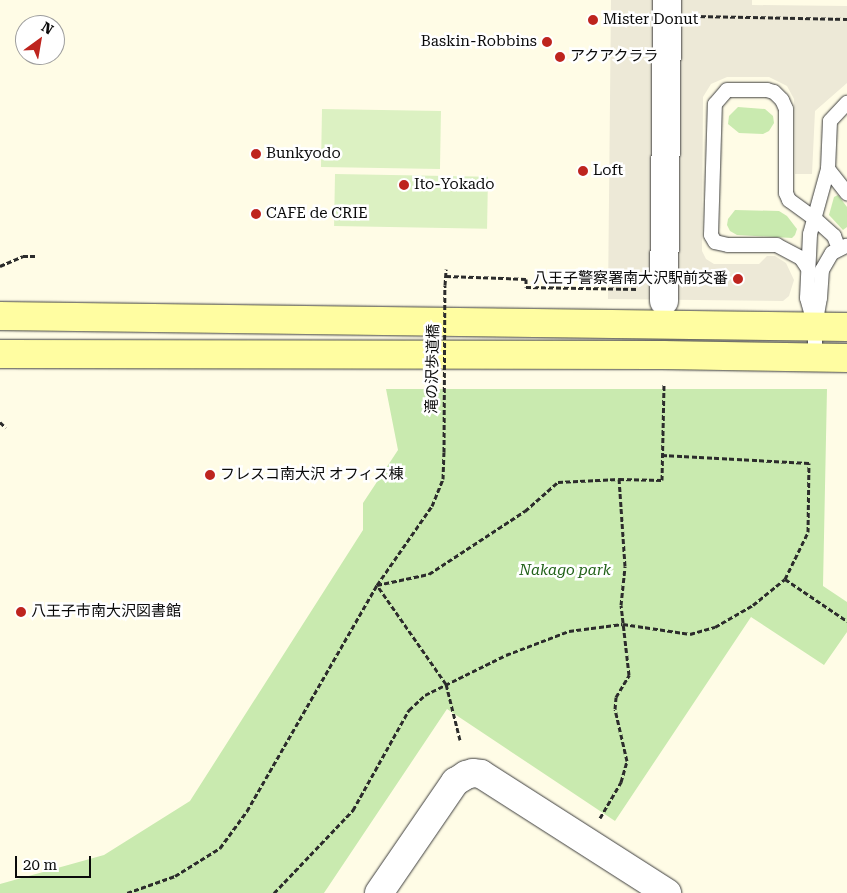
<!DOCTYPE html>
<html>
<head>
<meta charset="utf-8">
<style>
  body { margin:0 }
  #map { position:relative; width:847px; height:893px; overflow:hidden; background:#fffce6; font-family:"Roboto Serif","Noto Sans JP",serif }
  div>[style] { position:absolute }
  .green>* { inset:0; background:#c9eaaf }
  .pitch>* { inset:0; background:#dcf1c2; transform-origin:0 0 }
  .plaza>* { inset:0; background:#ede9d7 }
  .path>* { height:3px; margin-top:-1.5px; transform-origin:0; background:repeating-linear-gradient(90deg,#2c2c2c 0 5px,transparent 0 7.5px) }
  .roads { filter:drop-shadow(0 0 1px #3d3d3d) drop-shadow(0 0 1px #3d3d3d) }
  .lane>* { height:14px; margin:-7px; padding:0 7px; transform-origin:7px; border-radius:7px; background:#fff }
  .street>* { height:28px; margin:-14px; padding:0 14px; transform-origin:14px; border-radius:14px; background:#fff }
  .secondary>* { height:28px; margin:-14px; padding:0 14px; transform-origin:14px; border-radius:14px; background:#fffda1 }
  .path-bridge>* { height:3px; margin-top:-1.5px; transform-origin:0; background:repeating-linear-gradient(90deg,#2c2c2c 0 5px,transparent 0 7.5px) }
  .dots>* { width:14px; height:14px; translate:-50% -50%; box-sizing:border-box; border:2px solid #fff; border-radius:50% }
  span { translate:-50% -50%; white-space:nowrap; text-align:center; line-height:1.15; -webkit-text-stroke:5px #fff; paint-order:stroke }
  .poi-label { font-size:15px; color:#0a0a0a }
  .left { translate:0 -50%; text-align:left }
  .right { translate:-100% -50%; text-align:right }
  .street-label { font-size:15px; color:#0a0a0a }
  .park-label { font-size:15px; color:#226219; font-style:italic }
  .north { position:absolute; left:15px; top:15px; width:50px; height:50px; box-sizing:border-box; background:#fff; border:1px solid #9d9d9d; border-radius:50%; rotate:32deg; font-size:14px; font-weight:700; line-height:20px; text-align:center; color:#0a0a0a }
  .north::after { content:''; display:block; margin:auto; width:18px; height:22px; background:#be241e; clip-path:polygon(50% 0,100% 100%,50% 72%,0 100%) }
  .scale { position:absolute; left:15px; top:856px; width:76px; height:22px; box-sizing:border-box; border:2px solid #0a0a0a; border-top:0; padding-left:6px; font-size:15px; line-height:18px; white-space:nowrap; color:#0a0a0a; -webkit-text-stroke:4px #fff; paint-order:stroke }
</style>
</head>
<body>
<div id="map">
  <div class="green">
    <div style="clip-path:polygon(738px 107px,765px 109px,773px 116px,774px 123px,769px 131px,763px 134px,739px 133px,728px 124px,729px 116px)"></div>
    <div style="clip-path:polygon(838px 195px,847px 207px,847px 227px,843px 230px,829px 215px,834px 197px)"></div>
    <div style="clip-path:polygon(735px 210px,779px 211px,787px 216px,797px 229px,795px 235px,792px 238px,737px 235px,730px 231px,727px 225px,728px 219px)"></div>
    <div style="clip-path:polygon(386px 389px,827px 389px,823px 586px,847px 602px,847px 632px,824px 665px,751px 617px,615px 821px,447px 709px,324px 893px,0 893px,0 884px,104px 855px,190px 801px,363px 530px,363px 503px,398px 450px)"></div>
  </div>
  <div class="pitch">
    <div style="left:322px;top:109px;width:119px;height:58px;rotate:1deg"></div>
    <div style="left:335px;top:174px;width:153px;height:52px;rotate:1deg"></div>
  </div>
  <div class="plaza">
    <div style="clip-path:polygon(611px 0,752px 0,752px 5px,847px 6px,847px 83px,815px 111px,812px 174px,795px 174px,794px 99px,787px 86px,769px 77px,727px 77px,711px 84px,703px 97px,702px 251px,706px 259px,714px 264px,759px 264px,767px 256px,775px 256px,786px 263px,794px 280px,789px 296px,783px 301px,608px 299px)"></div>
  </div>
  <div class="path">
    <div style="left:693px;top:16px;width:154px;rotate:1.1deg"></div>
    <div style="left:0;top:266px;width:25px;rotate:-23deg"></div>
    <div style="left:23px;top:256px;width:13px"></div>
    <div style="left:446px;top:276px;width:80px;rotate:2.1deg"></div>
    <div style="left:526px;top:279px;width:8px;rotate:90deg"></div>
    <div style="left:526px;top:287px;width:112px;rotate:1deg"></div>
    <div style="left:445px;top:285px;width:16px;rotate:-86deg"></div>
    <div style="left:0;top:422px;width:8px;rotate:45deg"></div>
    <div style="left:785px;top:579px;width:75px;rotate:34.1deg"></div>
    <div style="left:460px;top:740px;width:58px;rotate:-104deg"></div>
    <div style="left:446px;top:684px;width:121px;rotate:-124.9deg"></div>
    <div style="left:377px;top:585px;width:53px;rotate:-11.9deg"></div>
    <div style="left:429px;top:574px;width:115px;rotate:-33.3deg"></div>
    <div style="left:525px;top:511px;width:44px;rotate:-41.3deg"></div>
    <div style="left:558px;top:482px;width:61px;rotate:-2.8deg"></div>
    <div style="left:619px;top:479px;width:43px;rotate:1.3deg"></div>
    <div style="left:662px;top:480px;width:97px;rotate:-88.8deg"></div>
    <div style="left:600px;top:818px;width:42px;rotate:-59.7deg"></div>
    <div style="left:621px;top:782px;width:22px;rotate:-74deg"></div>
    <div style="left:627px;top:761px;width:53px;rotate:-103deg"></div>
    <div style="left:615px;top:709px;width:12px;rotate:-85deg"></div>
    <div style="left:616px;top:697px;width:26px;rotate:-59deg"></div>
    <div style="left:629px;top:675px;width:70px;rotate:-96.5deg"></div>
    <div style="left:621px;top:605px;width:39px;rotate:-84deg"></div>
    <div style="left:625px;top:566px;width:87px;rotate:-93.9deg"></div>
    <div style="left:127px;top:893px;width:51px;rotate:-19.5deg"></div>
    <div style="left:175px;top:876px;width:53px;rotate:-31.9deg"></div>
    <div style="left:220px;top:848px;width:46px;rotate:-53.9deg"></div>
    <div style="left:247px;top:811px;width:261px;rotate:-60.1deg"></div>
    <div style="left:377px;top:585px;width:96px;rotate:-55.2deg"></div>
    <div style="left:432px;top:506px;width:29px;rotate:-68deg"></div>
    <div style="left:443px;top:479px;width:27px;rotate:-88deg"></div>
    <div style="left:274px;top:893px;width:115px;rotate:-46.4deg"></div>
    <div style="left:353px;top:810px;width:115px;rotate:-60.8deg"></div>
    <div style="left:409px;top:710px;width:22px;rotate:-43deg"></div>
    <div style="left:425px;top:695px;width:90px;rotate:-26.3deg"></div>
    <div style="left:506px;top:655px;width:67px;rotate:-20.9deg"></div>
    <div style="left:569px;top:631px;width:54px;rotate:-7.4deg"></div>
    <div style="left:623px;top:624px;width:68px;rotate:8.5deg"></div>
    <div style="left:690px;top:634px;width:26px;rotate:-16deg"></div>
    <div style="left:715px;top:627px;width:44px;rotate:-30.1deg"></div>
    <div style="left:753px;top:605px;width:41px;rotate:-39.1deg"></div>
    <div style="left:785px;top:579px;width:52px;rotate:-63.9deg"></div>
    <div style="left:808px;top:532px;width:69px;rotate:-89.2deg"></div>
    <div style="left:809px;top:463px;width:147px;rotate:-176.9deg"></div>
  </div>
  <div class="roads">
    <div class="lane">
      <div style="left:828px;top:169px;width:31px;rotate:52deg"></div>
      <div style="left:807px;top:267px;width:11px;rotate:-124deg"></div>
      <div style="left:801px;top:258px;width:27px;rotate:-152deg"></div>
      <div style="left:777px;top:245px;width:49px;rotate:180deg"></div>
      <div style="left:728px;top:245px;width:13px;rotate:-167deg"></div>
      <div style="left:715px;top:242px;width:8px;rotate:-120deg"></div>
      <div style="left:711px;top:235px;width:131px;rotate:-88.3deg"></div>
      <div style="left:715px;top:104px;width:18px;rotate:-49deg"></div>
      <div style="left:727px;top:90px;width:40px"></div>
      <div style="left:767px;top:90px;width:7px;rotate:16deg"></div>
      <div style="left:774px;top:92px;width:11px;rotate:45deg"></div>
      <div style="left:782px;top:100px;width:10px;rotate:66deg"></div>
      <div style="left:786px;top:109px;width:84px;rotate:90deg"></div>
      <div style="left:786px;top:193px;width:8px;rotate:67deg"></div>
      <div style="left:789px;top:200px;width:31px;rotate:36deg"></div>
      <div style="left:814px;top:218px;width:27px;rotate:42deg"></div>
      <div style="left:834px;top:236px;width:14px;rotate:69deg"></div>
      <div style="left:815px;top:326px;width:29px;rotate:-106deg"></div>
      <div style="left:807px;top:298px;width:64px;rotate:-87.3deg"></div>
      <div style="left:810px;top:234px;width:67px;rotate:-74.5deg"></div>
      <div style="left:828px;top:169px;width:48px;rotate:-87.6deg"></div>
      <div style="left:830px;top:121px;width:25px;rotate:-47deg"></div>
      <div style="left:815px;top:358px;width:32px;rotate:-90deg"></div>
      <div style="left:815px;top:326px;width:28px;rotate:-80deg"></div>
      <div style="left:820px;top:298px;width:28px;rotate:-86deg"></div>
      <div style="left:822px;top:270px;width:20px;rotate:-60deg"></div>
      <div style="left:832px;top:253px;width:16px;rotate:-27deg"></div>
    </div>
    <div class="street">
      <div style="left:664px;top:301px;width:301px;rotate:-89.4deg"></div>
      <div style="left:379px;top:893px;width:135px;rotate:-55.6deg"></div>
      <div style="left:455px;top:782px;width:13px;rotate:-32deg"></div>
      <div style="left:466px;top:775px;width:7px;rotate:-16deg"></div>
      <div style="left:473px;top:773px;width:8px;rotate:7deg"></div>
      <div style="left:481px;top:774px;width:221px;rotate:32.6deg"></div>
    </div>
    <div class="secondary">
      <div style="left:0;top:316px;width:847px;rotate:0.74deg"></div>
      <div style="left:0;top:354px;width:663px;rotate:0.09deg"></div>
      <div style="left:663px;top:355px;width:184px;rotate:0.9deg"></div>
    </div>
  </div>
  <div class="path-bridge">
    <div style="left:444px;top:452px;width:167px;rotate:-89.7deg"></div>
  </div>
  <div class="dots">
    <div style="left:593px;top:20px;background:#be241e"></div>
    <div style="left:547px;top:42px;background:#be241e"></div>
    <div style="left:560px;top:57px;background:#be241e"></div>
    <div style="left:256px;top:154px;background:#be241e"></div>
    <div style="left:583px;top:171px;background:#be241e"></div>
    <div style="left:404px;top:185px;background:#be241e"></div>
    <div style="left:256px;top:214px;background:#be241e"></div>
    <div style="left:738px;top:279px;background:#be241e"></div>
    <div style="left:210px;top:475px;background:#be241e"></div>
    <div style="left:21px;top:612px;background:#be241e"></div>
  </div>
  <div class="poi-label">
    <span class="left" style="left:603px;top:20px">Mister Donut</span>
    <span class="right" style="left:537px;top:42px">Baskin-Robbins</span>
    <span class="left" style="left:570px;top:57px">アクアクララ</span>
    <span class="left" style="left:266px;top:154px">Bunkyodo</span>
    <span class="left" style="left:593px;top:171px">Loft</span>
    <span class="left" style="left:414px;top:185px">Ito-Yokado</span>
    <span class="left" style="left:266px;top:214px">CAFE de CRIE</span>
    <span class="right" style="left:728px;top:279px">八王子警察署南大沢駅前交番</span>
    <span class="left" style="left:220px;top:475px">フレスコ南大沢 オフィス棟</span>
    <span class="left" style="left:31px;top:612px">八王子市南大沢図書館</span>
  </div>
  <div class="street-label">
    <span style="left:433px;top:369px;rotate:-89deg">滝の沢歩道橋</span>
  </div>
  <div class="park-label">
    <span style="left:565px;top:571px">Nakago park</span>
  </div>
  <div class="north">N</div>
  <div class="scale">20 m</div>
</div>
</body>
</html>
